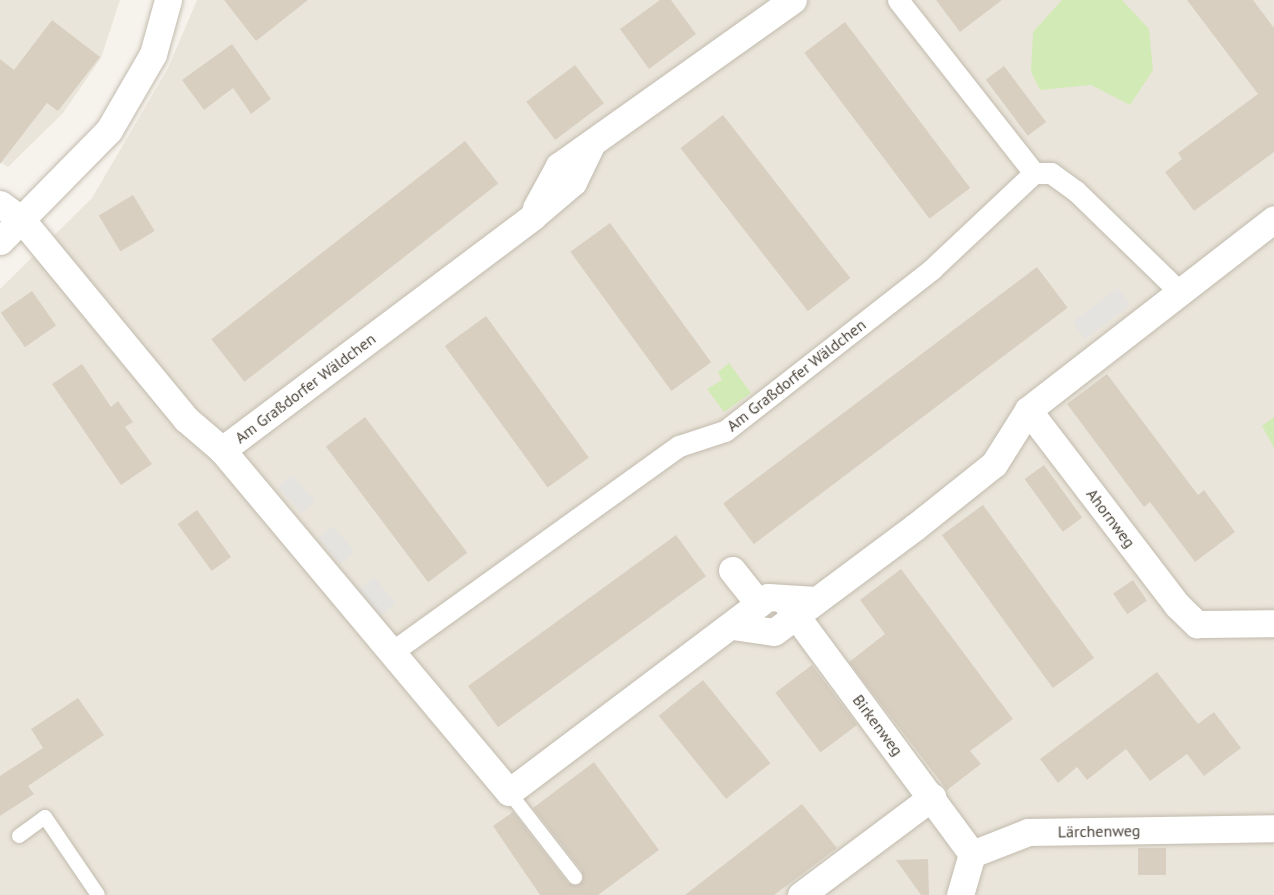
<!DOCTYPE html>
<html>
<head>
<meta charset="utf-8">
<style>
  body { margin:0 }
  #map { position:relative; width:1274px; height:895px; overflow:hidden; background:#f6f3ec; font-family:"PT Sans",sans-serif }
  div>[style] { position:absolute }
  .residential>* { inset:0; background:#eae5da }
  .green>* { inset:0; background:#d2eab5 }
  .parking>* { inset:0; background:#e5e3e0; transform-origin:0 0 }
  .building>* { inset:0; background:#d8cfc1; transform-origin:0 0 }
  .roads { filter:drop-shadow(0 0 2px #c2bbae) drop-shadow(0 0 2px #c2bbae) }
  .service>* { height:14px; margin:-7px; padding:0 7px; transform-origin:7px; border-radius:7px; background:#fff }
  .pedestrian>* { height:21px; margin:-10.5px; padding:0 10.5px; transform-origin:10.5px; border-radius:10.5px; background:#fff }
  .minor>* { height:27px; margin:-13.5px; padding:0 13.5px; transform-origin:13.5px; border-radius:13.5px; background:#fff }
  span { translate:-50% -50%; white-space:nowrap; text-align:center; line-height:1.15; -webkit-text-stroke:4.5px #fff; paint-order:stroke }
  .street-label { font-size:16px; color:#4b4439 }
</style>
</head>
<body>
<div id="map">
  <div class="residential">
    <div style="clip-path:polygon(0 0,120px 0,101px 58px,63px 113px,8px 167px,0 162px)"></div>
    <div style="clip-path:polygon(197px 0,1274px 0,1274px 895px,0 895px,0 289px,92px 198px,168px 68px)"></div>
  </div>
  <div class="green">
    <div style="clip-path:polygon(1062px 0,1122px 0,1149px 29px,1153px 70px,1130px 105px,1091px 85px,1040px 90px,1031px 72px,1033px 32px)"></div>
    <div style="clip-path:polygon(729px 363px,751px 393px,724px 412px,707px 389px,722px 380px,718px 372px)"></div>
    <div style="clip-path:polygon(1274px 417px,1274px 448px,1262px 426px)"></div>
  </div>
  <div class="parking">
    <div style="left:1118px;top:288px;width:21px;height:57px;rotate:53deg"></div>
    <div style="left:292px;top:475px;width:35px;height:18px;rotate:49deg"></div>
    <div style="left:333px;top:526px;width:34px;height:19px;rotate:50deg"></div>
    <div style="left:374px;top:577px;width:34px;height:20px;rotate:50deg"></div>
  </div>
  <div class="building">
    <div style="clip-path:polygon(224px 0,308px 0,256px 41px)"></div>
    <div style="clip-path:polygon(660px 0,671px 0,696px 34px,649px 69px,620px 29px)"></div>
    <div style="clip-path:polygon(936px 0,1002px 0,960px 32px)"></div>
    <div style="clip-path:polygon(1187px 0,1253px 0,1274px 28px,1274px 152px,1194px 211px,1165px 172px,1182px 159px,1178px 153px,1258px 94px)"></div>
    <div style="clip-path:polygon(52px 20px,100px 57px,58px 111px,47px 103px,0 164px,0 59px,14px 70px)"></div>
    <div style="left:845px;top:22px;width:208px;height:51px;rotate:53deg"></div>
    <div style="clip-path:polygon(232px 44px,271px 99px,251px 114px,233px 88px,204px 110px,182px 80px)"></div>
    <div style="left:575px;top:65px;width:48px;height:61px;rotate:53deg"></div>
    <div style="left:1004px;top:66px;width:70px;height:23px;rotate:53deg"></div>
    <div style="left:723px;top:115px;width:207px;height:54px;rotate:52deg"></div>
    <div style="left:465px;top:141px;width:54px;height:322px;rotate:52deg"></div>
    <div style="left:133px;top:195px;width:42px;height:40px;rotate:59deg"></div>
    <div style="left:610px;top:223px;width:172px;height:49px;rotate:54deg"></div>
    <div style="left:1037px;top:267px;width:51px;height:393px;rotate:53deg"></div>
    <div style="left:32px;top:291px;width:42px;height:38px;rotate:55deg"></div>
    <div style="left:486px;top:316px;width:175px;height:51px;rotate:54deg"></div>
    <div style="clip-path:polygon(82px 364px,111px 407px,118px 401px,133px 422px,125px 427px,152px 464px,121px 485px,52px 384px)"></div>
    <div style="clip-path:polygon(1107px 374px,1198px 495px,1204px 490px,1235px 532px,1195px 562px,1150px 502px,1144px 507px,1067px 404px)"></div>
    <div style="left:365px;top:417px;width:170px;height:49px;rotate:53deg"></div>
    <div style="left:1044px;top:465px;width:65px;height:24px;rotate:54deg"></div>
    <div style="left:983px;top:505px;width:189px;height:51px;rotate:54deg"></div>
    <div style="left:197px;top:510px;width:58px;height:24px;rotate:54deg"></div>
    <div style="left:676px;top:535px;width:51px;height:257px;rotate:54deg"></div>
    <div style="clip-path:polygon(901px 569px,1013px 719px,970px 751px,981px 764px,947px 790px,849px 662px,885px 634px,860px 600px)"></div>
    <div style="left:1133px;top:580px;width:25px;height:24px;rotate:56deg"></div>
    <div style="left:812px;top:665px;width:75px;height:46px;rotate:53deg"></div>
    <div style="clip-path:polygon(1157px 672px,1198px 724px,1214px 712px,1241px 748px,1204px 776px,1187px 754px,1150px 781px,1126px 749px,1087px 780px,1077px 767px,1058px 783px,1040px 759px)"></div>
    <div style="left:703px;top:680px;width:107px;height:57px;rotate:51deg"></div>
    <div style="clip-path:polygon(78px 698px,104px 735px,28px 786px,34px 794px,0 816px,0 776px,43px 748px,31px 729px)"></div>
    <div style="clip-path:polygon(594px 762px,659px 850px,598px 895px,540px 895px,493px 826px,513px 812px,568px 883px,580px 884px,582px 871px,533px 808px)"></div>
    <div style="clip-path:polygon(802px 804px,837px 848px,774px 895px,685px 895px)"></div>
    <div style="left:1138px;top:848px;width:28px;height:27px"></div>
    <div style="clip-path:polygon(928px 859px,929px 895px,921px 895px,896px 860px)"></div>
  </div>
  <div class="roads">
    <div class="service">
      <div style="left:509px;top:792px;width:108px;rotate:52.2deg"></div>
      <div style="left:19px;top:836px;width:32px;rotate:-36deg"></div>
      <div style="left:45px;top:817px;width:94px;rotate:55.8deg"></div>
    </div>
    <div class="pedestrian">
      <div style="left:898px;top:0;width:220px;rotate:51.8deg"></div>
      <div style="left:1034px;top:173px;width:17px"></div>
      <div style="left:1051px;top:173px;width:31px;rotate:36deg"></div>
      <div style="left:1076px;top:191px;width:144px;rotate:44.2deg"></div>
      <div style="left:392px;top:652px;width:353px;rotate:-35.7deg"></div>
      <div style="left:679px;top:446px;width:48px;rotate:-18.1deg"></div>
      <div style="left:725px;top:431px;width:263px;rotate:-38deg"></div>
      <div style="left:932px;top:269px;width:140px;rotate:-43.3deg"></div>
    </div>
    <div class="minor">
      <div style="left:0;top:204px;width:27px;rotate:36deg"></div>
      <div style="left:22px;top:220px;width:258px;rotate:50.5deg"></div>
      <div style="left:186px;top:419px;width:48px;rotate:40.7deg"></div>
      <div style="left:222px;top:450px;width:446px;rotate:50deg"></div>
      <div style="left:509px;top:792px;width:324px;rotate:-37deg"></div>
      <div style="left:768px;top:597px;width:48px;rotate:3.6deg"></div>
      <div style="left:536px;top:208px;width:48px;rotate:-61.3deg"></div>
      <div style="left:559px;top:166px;width:287px;rotate:-35.4deg"></div>
      <div style="left:0;top:241px;width:156px;rotate:-45.5deg"></div>
      <div style="left:109px;top:130px;width:88px;rotate:-59.9deg"></div>
      <div style="left:153px;top:54px;width:56px;rotate:-74.5deg"></div>
      <div style="left:1028px;top:410px;width:245px;rotate:52.6deg"></div>
      <div style="left:1177px;top:605px;width:28px;rotate:44deg"></div>
      <div style="left:1197px;top:624px;width:77px;rotate:-0.7deg"></div>
      <div style="left:222px;top:450px;width:388px;rotate:-36.9deg"></div>
      <div style="left:532px;top:217px;width:54px;rotate:-40.5deg"></div>
      <div style="left:573px;top:182px;width:43px;rotate:-64deg"></div>
      <div style="left:732px;top:570px;width:43px;rotate:51.5deg"></div>
      <div style="left:785px;top:601px;width:315px;rotate:53.5deg"></div>
      <div style="left:732px;top:626px;width:42px;rotate:8.1deg"></div>
      <div style="left:774px;top:632px;width:176px;rotate:-36.7deg"></div>
      <div style="left:915px;top:527px;width:101px;rotate:-38.6deg"></div>
      <div style="left:994px;top:464px;width:64px;rotate:-57.8deg"></div>
      <div style="left:1028px;top:410px;width:311px;rotate:-37.8deg"></div>
      <div style="left:972px;top:854px;width:60px;rotate:-21.4deg"></div>
      <div style="left:1028px;top:832px;width:246px;rotate:-0.9deg"></div>
      <div style="left:801px;top:895px;width:164px;rotate:-36.8deg"></div>
      <div style="left:960px;top:895px;width:43px;rotate:-73.7deg"></div>
    </div>
  </div>
  <div class="street-label">
    <span style="left:796px;top:375px;rotate:-38deg">Am Graßdorfer Wäldchen</span>
    <span style="left:305px;top:388px;rotate:-37deg">Am Graßdorfer Wäldchen</span>
    <span style="left:1111px;top:518px;rotate:53deg">Ahornweg</span>
    <span style="left:878px;top:725px;rotate:53deg">Birkenweg</span>
    <span style="left:1099px;top:831px;rotate:-1deg">Lärchenweg</span>
  </div>
</div>
</body>
</html>
